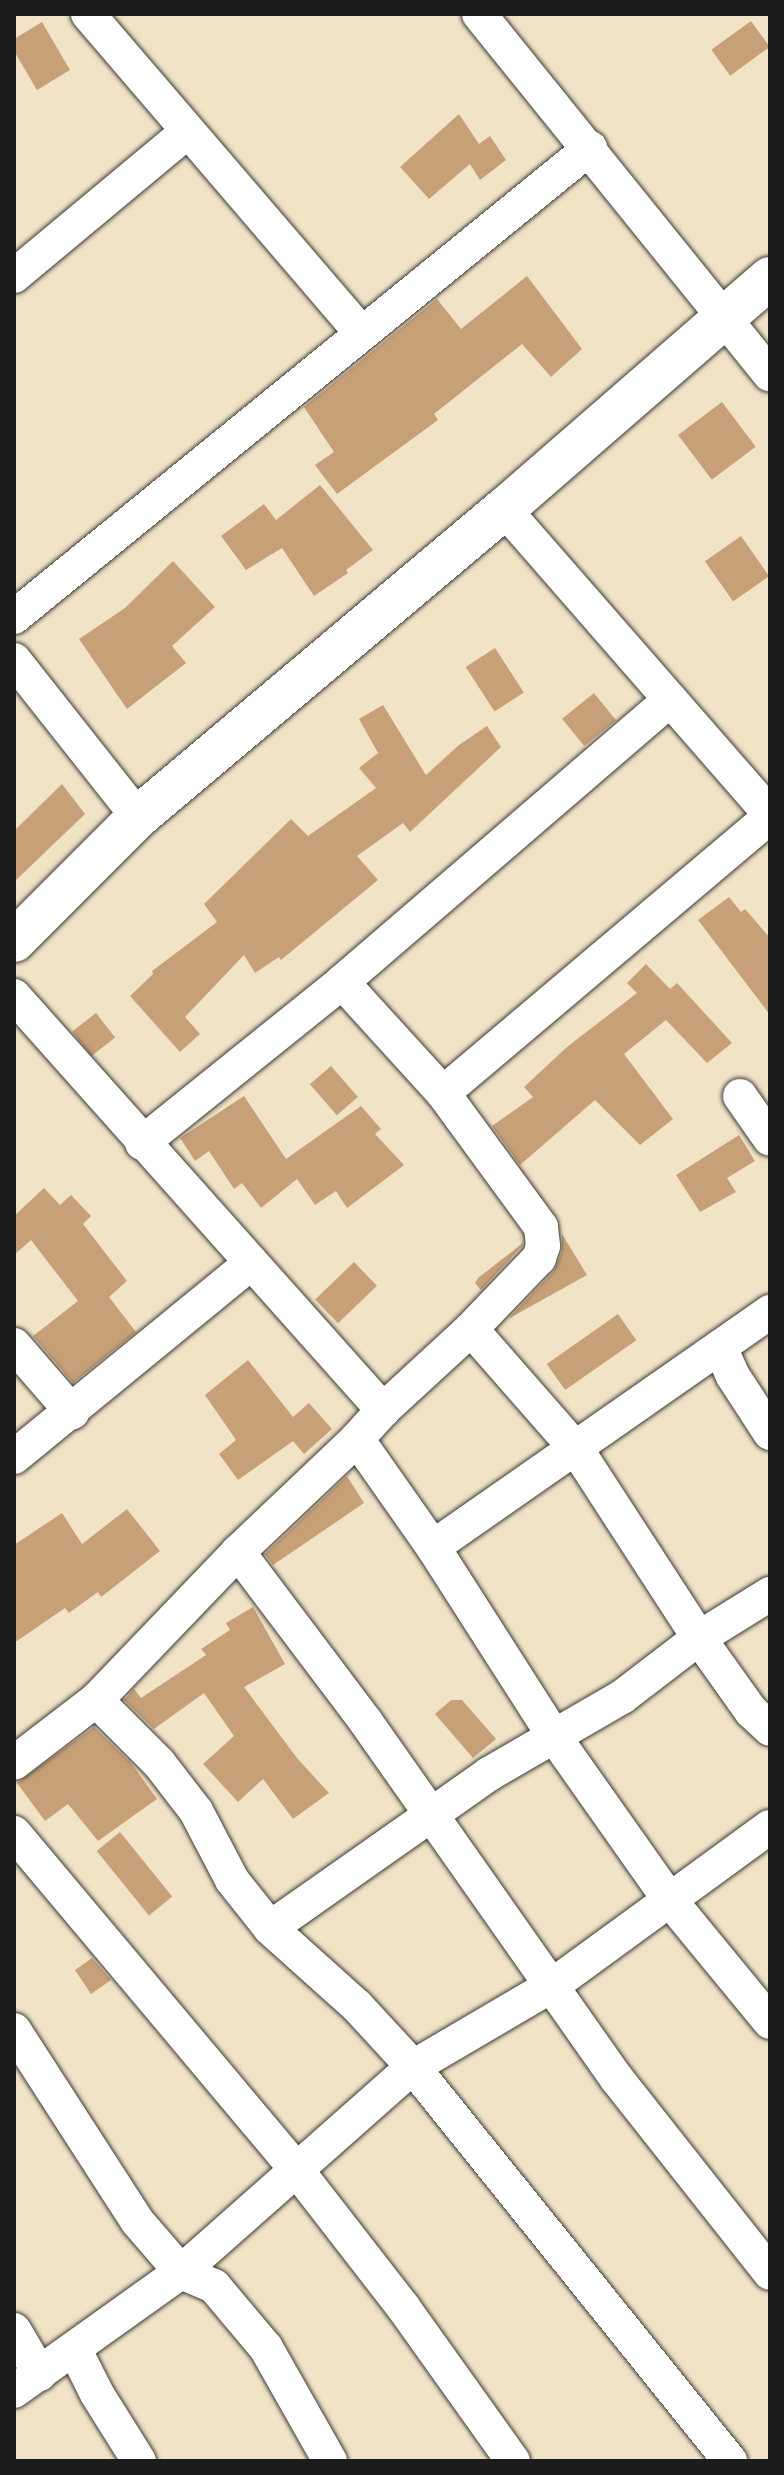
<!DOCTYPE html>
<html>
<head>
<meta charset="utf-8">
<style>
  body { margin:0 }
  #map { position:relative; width:784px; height:2475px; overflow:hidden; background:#f1e4c6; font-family:Delius,sans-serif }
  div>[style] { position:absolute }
  .building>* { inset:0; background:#c8a077; transform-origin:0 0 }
  .roads { filter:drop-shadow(0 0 2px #3c3a36) drop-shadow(0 0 2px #3c3a36) }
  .minor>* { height:34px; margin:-17px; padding:0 17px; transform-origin:17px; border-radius:17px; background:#fff }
  .tertiary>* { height:42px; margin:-21px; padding:0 21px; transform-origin:21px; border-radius:21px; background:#fff }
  span { translate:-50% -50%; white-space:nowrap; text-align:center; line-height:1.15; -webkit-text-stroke:7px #fcf5e5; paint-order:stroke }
  .frame { position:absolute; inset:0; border:16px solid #1c1c1c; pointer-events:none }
</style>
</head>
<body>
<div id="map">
  <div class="building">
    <div style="left:751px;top:21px;width:32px;height:49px;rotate:54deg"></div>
    <div style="clip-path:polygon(42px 22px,70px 70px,37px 90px,14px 51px,14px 39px)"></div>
    <div style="clip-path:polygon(459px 114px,479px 144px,490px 136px,506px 160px,480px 180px,470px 164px,429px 199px,400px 167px)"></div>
    <div style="clip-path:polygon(527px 276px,582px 349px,551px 377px,522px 344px,434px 414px,438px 420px,337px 494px,315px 465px,334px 452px,304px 407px,437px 299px,461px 329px)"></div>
    <div style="left:722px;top:402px;width:56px;height:55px;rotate:53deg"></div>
    <div style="clip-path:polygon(320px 485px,373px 550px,346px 570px,348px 573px,314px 596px,282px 548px,246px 570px,221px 536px,264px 504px,276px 520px)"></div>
    <div style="left:741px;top:536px;width:49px;height:44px;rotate:55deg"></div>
    <div style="clip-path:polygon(173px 561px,215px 607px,172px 646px,186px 663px,127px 709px,79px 639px,125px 608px)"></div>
    <div style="left:495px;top:648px;width:53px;height:35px;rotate:57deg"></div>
    <div style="left:594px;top:693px;width:35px;height:41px;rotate:51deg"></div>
    <div style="clip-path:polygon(383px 705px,426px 775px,459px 745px,487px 726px,501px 747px,410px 832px,403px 823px,357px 856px,378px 880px,281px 960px,279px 957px,255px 973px,244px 955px,185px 1017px,200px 1034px,180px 1052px,130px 996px,153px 974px,152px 971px,217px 922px,204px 904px,291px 819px,308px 836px,376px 788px,359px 768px,378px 753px,359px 719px)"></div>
    <div style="clip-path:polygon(62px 784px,85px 814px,14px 882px,14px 831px)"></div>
    <div style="clip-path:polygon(729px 897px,741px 912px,745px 909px,770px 938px,770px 1015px,698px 920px)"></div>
    <div style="clip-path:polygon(646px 964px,670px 989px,677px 983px,732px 1043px,707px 1063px,666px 1020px,624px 1054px,673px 1119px,640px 1145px,595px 1100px,520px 1165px,492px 1126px,533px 1097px,524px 1087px,567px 1047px,637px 993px,627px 983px)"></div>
    <div style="left:96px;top:1013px;width:31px;height:30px;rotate:52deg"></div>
    <div style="left:331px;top:1066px;width:41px;height:28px;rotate:49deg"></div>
    <div style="clip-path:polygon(244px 1096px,286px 1159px,361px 1106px,381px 1129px,375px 1134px,404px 1165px,347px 1208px,336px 1191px,315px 1205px,297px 1179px,261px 1208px,242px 1183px,234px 1189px,209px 1151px,195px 1161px,180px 1138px)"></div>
    <div style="clip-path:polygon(739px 1135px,755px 1161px,727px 1178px,736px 1192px,700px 1212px,676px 1175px)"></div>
    <div style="clip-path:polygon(44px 1188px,60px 1205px,71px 1195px,91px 1216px,83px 1224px,127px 1281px,109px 1297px,136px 1332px,73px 1383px,33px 1336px,78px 1301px,31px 1240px,14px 1255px,14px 1216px)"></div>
    <div style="clip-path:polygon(562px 1234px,587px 1275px,508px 1319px,554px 1271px,562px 1252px)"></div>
    <div style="clip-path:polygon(523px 1243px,521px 1247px,481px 1290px,475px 1283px,478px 1278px)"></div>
    <div style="left:354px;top:1262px;width:33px;height:54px;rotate:46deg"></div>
    <div style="left:618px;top:1314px;width:32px;height:87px;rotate:55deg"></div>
    <div style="clip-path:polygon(248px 1360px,293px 1417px,309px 1403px,332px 1429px,304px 1454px,293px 1441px,238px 1480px,219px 1454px,236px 1440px,205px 1395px)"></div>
    <div style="clip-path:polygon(347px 1476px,364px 1503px,273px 1565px,265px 1554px)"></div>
    <div style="clip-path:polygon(127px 1509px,160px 1551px,101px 1597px,98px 1592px,69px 1613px,65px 1608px,14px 1643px,14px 1545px,62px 1513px,82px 1544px)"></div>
    <div style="clip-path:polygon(253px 1607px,285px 1664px,244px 1687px,297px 1758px,329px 1793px,293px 1819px,263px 1779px,238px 1802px,203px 1764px,234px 1736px,204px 1693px,154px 1729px,124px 1700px,134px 1689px,141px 1698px,206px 1655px,201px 1649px,230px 1630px,226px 1623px)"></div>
    <div style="clip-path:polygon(451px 1700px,462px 1700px,496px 1739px,473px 1758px,435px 1714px)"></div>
    <div style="clip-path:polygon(94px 1727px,131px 1763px,157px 1799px,98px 1841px,68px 1804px,45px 1821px,17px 1783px)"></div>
    <div style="left:120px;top:1832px;width:83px;height:30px;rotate:51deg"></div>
    <div style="clip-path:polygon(92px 1958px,111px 1980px,91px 1994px,75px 1970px)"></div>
  </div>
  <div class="roads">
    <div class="minor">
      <div style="left:88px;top:14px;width:421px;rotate:49.4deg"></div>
      <div style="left:479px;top:14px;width:463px;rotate:51.1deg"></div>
      <div style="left:14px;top:276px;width:225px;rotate:-39.8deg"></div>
      <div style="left:504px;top:509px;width:405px;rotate:48.9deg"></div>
      <div style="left:14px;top:617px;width:743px;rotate:-39.15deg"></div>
      <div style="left:14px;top:660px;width:200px;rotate:51.7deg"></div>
      <div style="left:342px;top:982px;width:150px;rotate:47.7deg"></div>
      <div style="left:443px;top:1093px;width:166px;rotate:53.8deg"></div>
      <div style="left:541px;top:1227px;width:19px;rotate:84deg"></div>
      <div style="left:543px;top:1246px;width:13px;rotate:108deg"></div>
      <div style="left:539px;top:1258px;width:98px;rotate:133.8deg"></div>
      <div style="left:14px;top:996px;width:555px;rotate:48.29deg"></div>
      <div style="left:383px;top:1410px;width:39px;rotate:132deg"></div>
      <div style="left:357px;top:1439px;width:164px;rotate:136.5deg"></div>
      <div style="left:238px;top:1552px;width:205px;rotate:133.8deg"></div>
      <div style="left:96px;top:1700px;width:103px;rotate:142.5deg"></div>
      <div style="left:443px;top:1093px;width:428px;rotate:-40.2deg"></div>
      <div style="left:740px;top:1096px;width:52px;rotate:55.1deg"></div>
      <div style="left:142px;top:1143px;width:257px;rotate:-38.8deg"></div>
      <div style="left:342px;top:982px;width:433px;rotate:-40.7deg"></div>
      <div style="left:14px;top:1345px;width:89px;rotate:49.1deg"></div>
      <div style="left:720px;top:1347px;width:32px;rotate:66deg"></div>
      <div style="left:733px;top:1376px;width:68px;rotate:57deg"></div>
      <div style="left:383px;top:1410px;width:120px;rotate:-42.6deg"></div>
      <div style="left:471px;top:1329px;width:161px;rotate:48.8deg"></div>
      <div style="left:577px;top:1450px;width:224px;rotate:57deg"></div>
      <div style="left:699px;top:1638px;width:90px;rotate:54.5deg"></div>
      <div style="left:751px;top:1711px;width:26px;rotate:43deg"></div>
      <div style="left:357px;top:1439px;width:132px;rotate:54.9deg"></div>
      <div style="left:433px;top:1547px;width:228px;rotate:57.4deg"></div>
      <div style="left:556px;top:1739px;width:196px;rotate:54.8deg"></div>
      <div style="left:669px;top:1899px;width:159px;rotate:50.6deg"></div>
      <div style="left:14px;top:1457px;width:306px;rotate:-39.3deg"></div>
      <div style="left:433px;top:1547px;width:411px;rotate:-34.9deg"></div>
      <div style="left:238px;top:1552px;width:213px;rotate:53deg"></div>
      <div style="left:366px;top:1722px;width:436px;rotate:54.9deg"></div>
      <div style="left:617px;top:2079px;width:247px;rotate:51.7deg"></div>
      <div style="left:96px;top:1700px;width:89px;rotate:45deg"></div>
      <div style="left:159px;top:1763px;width:61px;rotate:52.4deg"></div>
      <div style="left:196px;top:1811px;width:78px;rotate:62.4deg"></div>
      <div style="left:232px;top:1880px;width:61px;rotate:51.6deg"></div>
      <div style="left:270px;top:1928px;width:117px;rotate:41.9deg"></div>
      <div style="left:357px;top:2006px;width:83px;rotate:47.4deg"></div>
      <div style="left:413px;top:2067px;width:506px;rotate:51.18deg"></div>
      <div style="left:14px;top:1833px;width:439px;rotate:50deg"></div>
      <div style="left:296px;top:2169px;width:175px;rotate:52.2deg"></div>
      <div style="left:403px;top:2307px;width:189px;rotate:54.5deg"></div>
      <div style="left:270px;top:1928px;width:268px;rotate:-35.1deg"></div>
      <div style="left:489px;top:1774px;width:154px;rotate:-30.1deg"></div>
      <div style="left:622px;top:1697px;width:97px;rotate:-37.5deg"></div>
      <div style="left:699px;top:1638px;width:84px;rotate:-31.8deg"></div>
      <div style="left:14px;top:2030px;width:227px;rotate:57.2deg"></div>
      <div style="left:137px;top:2221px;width:67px;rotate:49.2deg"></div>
      <div style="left:181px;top:2272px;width:36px;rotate:23deg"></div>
      <div style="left:214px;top:2286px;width:81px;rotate:50deg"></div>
      <div style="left:266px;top:2348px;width:130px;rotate:60.5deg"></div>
      <div style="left:14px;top:2330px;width:51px;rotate:59.4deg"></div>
      <div style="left:75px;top:2350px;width:49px;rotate:63.4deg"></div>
      <div style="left:97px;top:2394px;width:79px;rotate:57.9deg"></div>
      <div style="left:14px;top:2391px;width:205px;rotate:-35.5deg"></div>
      <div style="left:181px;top:2272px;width:310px;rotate:-41.5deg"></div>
      <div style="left:413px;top:2067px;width:162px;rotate:-30.4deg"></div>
      <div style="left:553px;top:1985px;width:268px;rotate:-36.1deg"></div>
    </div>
    <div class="tertiary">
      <div style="left:14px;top:941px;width:175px;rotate:-45deg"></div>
      <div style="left:138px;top:817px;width:478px;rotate:-40.1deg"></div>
      <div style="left:504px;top:509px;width:352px;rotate:-41deg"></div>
    </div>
  </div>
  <div class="frame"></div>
</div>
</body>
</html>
